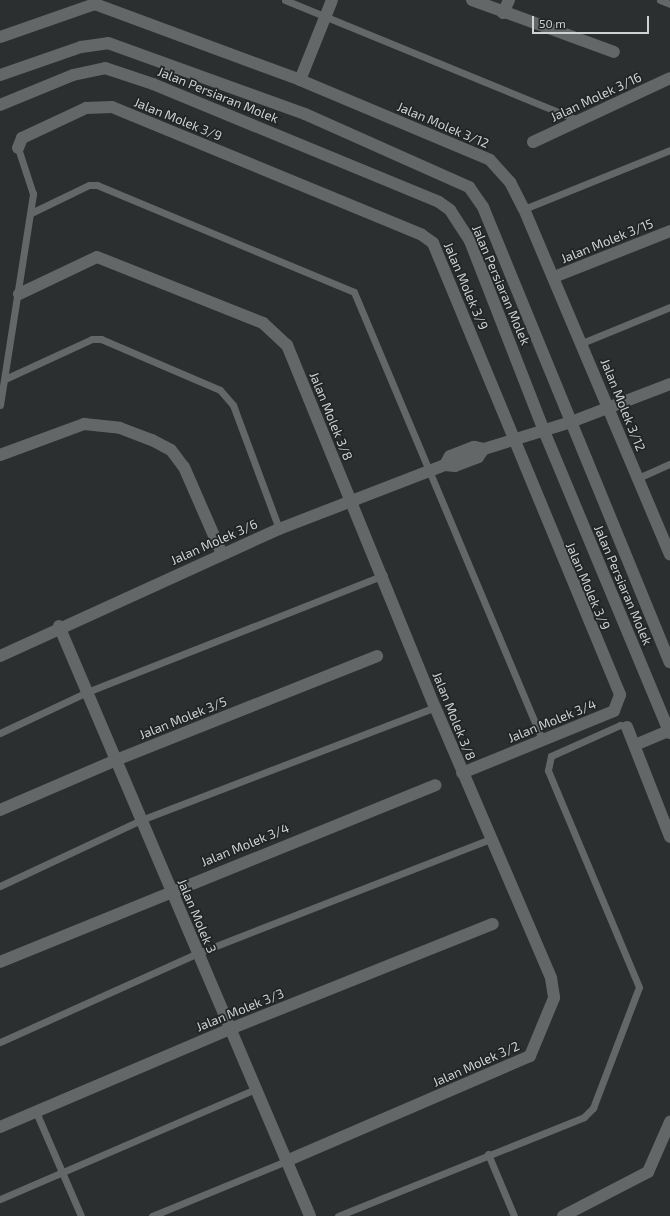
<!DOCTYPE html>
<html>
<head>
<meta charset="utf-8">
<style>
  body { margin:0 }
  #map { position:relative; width:670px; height:1216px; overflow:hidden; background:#2c2f2f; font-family:"Exo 2",sans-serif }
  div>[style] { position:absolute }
  .lane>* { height:7px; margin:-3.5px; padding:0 3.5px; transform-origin:3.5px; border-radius:3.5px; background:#636767 }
  .street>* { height:12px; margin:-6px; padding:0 6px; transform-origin:6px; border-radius:6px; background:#636767 }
  .secondary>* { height:12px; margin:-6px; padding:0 6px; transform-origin:6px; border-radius:6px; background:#636767 }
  span { translate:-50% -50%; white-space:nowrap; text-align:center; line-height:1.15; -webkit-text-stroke:3.5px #222525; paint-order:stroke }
  .street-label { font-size:13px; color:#d0d2d2 }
  .scale { position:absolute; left:532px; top:16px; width:117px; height:18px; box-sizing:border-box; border:2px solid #d0d2d2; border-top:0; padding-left:5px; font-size:12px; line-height:14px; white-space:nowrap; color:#d0d2d2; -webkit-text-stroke:3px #222525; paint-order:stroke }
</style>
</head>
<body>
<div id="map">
  <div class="lane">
    <div style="left:285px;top:0;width:319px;rotate:22.3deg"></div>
    <div style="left:660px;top:0;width:11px;rotate:22deg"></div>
    <div style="left:524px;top:209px;width:157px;rotate:-22deg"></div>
    <div style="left:31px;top:213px;width:64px;rotate:-25.8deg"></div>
    <div style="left:89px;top:185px;width:8px"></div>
    <div style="left:97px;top:185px;width:278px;rotate:22.6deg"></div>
    <div style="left:354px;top:292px;width:486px;rotate:67.2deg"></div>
    <div style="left:582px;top:343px;width:95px;rotate:-22.2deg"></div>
    <div style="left:5px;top:379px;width:96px;rotate:-24.7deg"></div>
    <div style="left:92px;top:339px;width:9px"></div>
    <div style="left:101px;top:339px;width:129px;rotate:23.2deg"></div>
    <div style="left:220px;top:390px;width:20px;rotate:49deg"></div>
    <div style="left:233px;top:405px;width:132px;rotate:69.6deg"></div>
    <div style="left:0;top:405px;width:214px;rotate:-81.1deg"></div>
    <div style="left:33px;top:194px;width:48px;rotate:-108.1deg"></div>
    <div style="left:638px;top:478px;width:35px;rotate:-24deg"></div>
    <div style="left:0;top:733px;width:96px;rotate:-25.2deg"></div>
    <div style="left:87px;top:692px;width:319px;rotate:-21.5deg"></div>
    <div style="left:0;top:886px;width:156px;rotate:-25.1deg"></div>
    <div style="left:141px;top:820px;width:315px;rotate:-21deg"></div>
    <div style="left:0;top:1042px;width:217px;rotate:-24.2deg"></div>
    <div style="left:198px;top:953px;width:313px;rotate:-21.3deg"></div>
    <div style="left:36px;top:1112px;width:113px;rotate:66.6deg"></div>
    <div style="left:488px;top:1154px;width:67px;rotate:67.2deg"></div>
    <div style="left:0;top:1199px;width:279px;rotate:-23.3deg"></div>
    <div style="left:152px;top:1216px;width:145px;rotate:-22.3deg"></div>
    <div style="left:338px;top:1216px;width:265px;rotate:-21.9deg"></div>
    <div style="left:584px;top:1117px;width:13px;rotate:-45deg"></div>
    <div style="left:593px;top:1108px;width:129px;rotate:-69.2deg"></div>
    <div style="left:639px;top:987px;width:235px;rotate:-112.8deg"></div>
    <div style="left:548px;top:770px;width:14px;rotate:-78deg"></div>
    <div style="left:551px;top:756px;width:76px;rotate:-24.2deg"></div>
    <div style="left:620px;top:725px;width:7px;rotate:16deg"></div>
  </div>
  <div class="street">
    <div style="left:472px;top:0;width:151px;rotate:20.1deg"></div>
    <div style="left:503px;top:13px;width:14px;rotate:-65deg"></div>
    <div style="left:0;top:37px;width:101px;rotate:-19.2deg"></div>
    <div style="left:95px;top:4px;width:219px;rotate:20.3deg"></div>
    <div style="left:300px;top:80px;width:206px;rotate:22.8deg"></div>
    <div style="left:490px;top:160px;width:30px;rotate:48deg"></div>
    <div style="left:510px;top:182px;width:30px;rotate:63deg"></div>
    <div style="left:524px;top:209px;width:375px;rotate:67.1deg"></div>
    <div style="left:300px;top:80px;width:86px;rotate:-68.2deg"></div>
    <div style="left:533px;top:142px;width:151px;rotate:-25deg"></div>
    <div style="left:18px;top:148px;width:11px;rotate:-68deg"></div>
    <div style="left:22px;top:138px;width:71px;rotate:-25.1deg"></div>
    <div style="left:86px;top:108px;width:26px;rotate:-2deg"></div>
    <div style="left:112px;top:107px;width:335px;rotate:22.4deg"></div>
    <div style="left:422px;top:235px;width:14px;rotate:36deg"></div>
    <div style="left:433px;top:243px;width:489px;rotate:67.5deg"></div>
    <div style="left:620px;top:695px;width:17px;rotate:111deg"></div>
    <div style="left:614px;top:711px;width:164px;rotate:157.8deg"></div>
    <div style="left:554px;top:277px;width:125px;rotate:-21.6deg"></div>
    <div style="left:19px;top:294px;width:86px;rotate:-25.4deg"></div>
    <div style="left:97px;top:257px;width:179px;rotate:21.7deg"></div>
    <div style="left:263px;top:323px;width:33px;rotate:43deg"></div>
    <div style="left:287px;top:345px;width:391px;rotate:67.8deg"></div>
    <div style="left:435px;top:707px;width:295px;rotate:66.8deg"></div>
    <div style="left:551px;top:978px;width:20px;rotate:81deg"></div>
    <div style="left:554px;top:998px;width:63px;rotate:112.5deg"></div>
    <div style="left:530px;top:1056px;width:266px;rotate:156.7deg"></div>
    <div style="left:0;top:455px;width:90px;rotate:-20.3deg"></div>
    <div style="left:84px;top:424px;width:36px;rotate:6deg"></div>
    <div style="left:120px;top:428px;width:34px;rotate:21deg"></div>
    <div style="left:152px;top:440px;width:21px;rotate:28deg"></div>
    <div style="left:171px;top:450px;width:21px;rotate:53deg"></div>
    <div style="left:184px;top:467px;width:95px;rotate:66.4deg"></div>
    <div style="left:445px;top:465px;width:10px;rotate:-61deg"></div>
    <div style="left:450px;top:456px;width:26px;rotate:-21deg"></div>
    <div style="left:474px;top:447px;width:10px;rotate:11deg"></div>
    <div style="left:484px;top:449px;width:91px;rotate:-17.2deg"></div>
    <div style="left:571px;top:422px;width:106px;rotate:-21deg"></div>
    <div style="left:59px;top:626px;width:641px;rotate:66.95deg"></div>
    <div style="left:0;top:656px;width:307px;rotate:-24.5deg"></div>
    <div style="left:279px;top:529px;width:178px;rotate:-21.1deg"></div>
    <div style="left:445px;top:465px;width:10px;rotate:6deg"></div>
    <div style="left:455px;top:466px;width:25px;rotate:-21deg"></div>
    <div style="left:478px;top:457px;width:10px;rotate:-53deg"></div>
    <div style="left:627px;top:727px;width:118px;rotate:68.6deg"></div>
    <div style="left:635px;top:745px;width:38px;rotate:-23deg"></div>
    <div style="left:0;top:810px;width:126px;rotate:-23.3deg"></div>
    <div style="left:116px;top:760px;width:281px;rotate:-21.7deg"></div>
    <div style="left:0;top:962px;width:470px;rotate:-22.1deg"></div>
    <div style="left:0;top:1127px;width:250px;rotate:-23.1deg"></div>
    <div style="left:230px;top:1029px;width:283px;rotate:-21.8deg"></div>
    <div style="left:563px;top:1216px;width:96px;rotate:-27.4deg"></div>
    <div style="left:648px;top:1172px;width:55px;rotate:-66.3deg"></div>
  </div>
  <div class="secondary">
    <div style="left:0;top:75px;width:86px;rotate:-19.1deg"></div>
    <div style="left:81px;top:47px;width:27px;rotate:-8deg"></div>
    <div style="left:108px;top:43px;width:209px;rotate:19.8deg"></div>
    <div style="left:305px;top:114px;width:180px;rotate:24deg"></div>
    <div style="left:469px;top:187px;width:24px;rotate:55deg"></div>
    <div style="left:483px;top:207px;width:492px;rotate:67.7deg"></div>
    <div style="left:0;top:105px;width:79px;rotate:-22.3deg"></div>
    <div style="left:73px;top:75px;width:33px;rotate:-12deg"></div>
    <div style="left:105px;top:68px;width:51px;rotate:18.4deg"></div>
    <div style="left:153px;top:84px;width:309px;rotate:22.4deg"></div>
    <div style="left:439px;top:202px;width:14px;rotate:36deg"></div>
    <div style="left:450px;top:210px;width:37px;rotate:57deg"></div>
    <div style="left:470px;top:241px;width:204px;rotate:68.7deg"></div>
    <div style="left:544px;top:431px;width:327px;rotate:67.4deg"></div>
  </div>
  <div class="street-label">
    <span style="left:218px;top:95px;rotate:22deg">Jalan Persiaran Molek</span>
    <span style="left:596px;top:97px;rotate:-25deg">Jalan Molek 3/16</span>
    <span style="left:178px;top:119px;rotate:22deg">Jalan Molek 3/9</span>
    <span style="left:443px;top:125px;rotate:23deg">Jalan Molek 3/12</span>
    <span style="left:607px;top:241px;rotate:-22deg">Jalan Molek 3/15</span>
    <span style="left:501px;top:285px;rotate:67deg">Jalan Persiaran Molek</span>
    <span style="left:466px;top:286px;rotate:67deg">Jalan Molek 3/9</span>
    <span style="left:623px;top:405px;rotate:68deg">Jalan Molek 3/12</span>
    <span style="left:331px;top:416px;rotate:68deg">Jalan Molek 3/8</span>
    <span style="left:214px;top:542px;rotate:-24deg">Jalan Molek 3/6</span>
    <span style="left:623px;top:585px;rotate:67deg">Jalan Persiaran Molek</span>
    <span style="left:588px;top:586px;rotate:67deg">Jalan Molek 3/9</span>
    <span style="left:454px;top:716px;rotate:68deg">Jalan Molek 3/8</span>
    <span style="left:183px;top:718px;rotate:-22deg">Jalan Molek 3/5</span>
    <span style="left:552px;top:721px;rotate:-22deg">Jalan Molek 3/4</span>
    <span style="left:245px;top:845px;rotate:-22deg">Jalan Molek 3/4</span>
    <span style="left:197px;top:916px;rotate:67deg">Jalan Molek 3</span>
    <span style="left:240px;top:1010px;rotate:-22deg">Jalan Molek 3/3</span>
    <span style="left:476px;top:1064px;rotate:-24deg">Jalan Molek 3/2</span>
  </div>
  <div class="scale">50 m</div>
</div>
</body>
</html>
